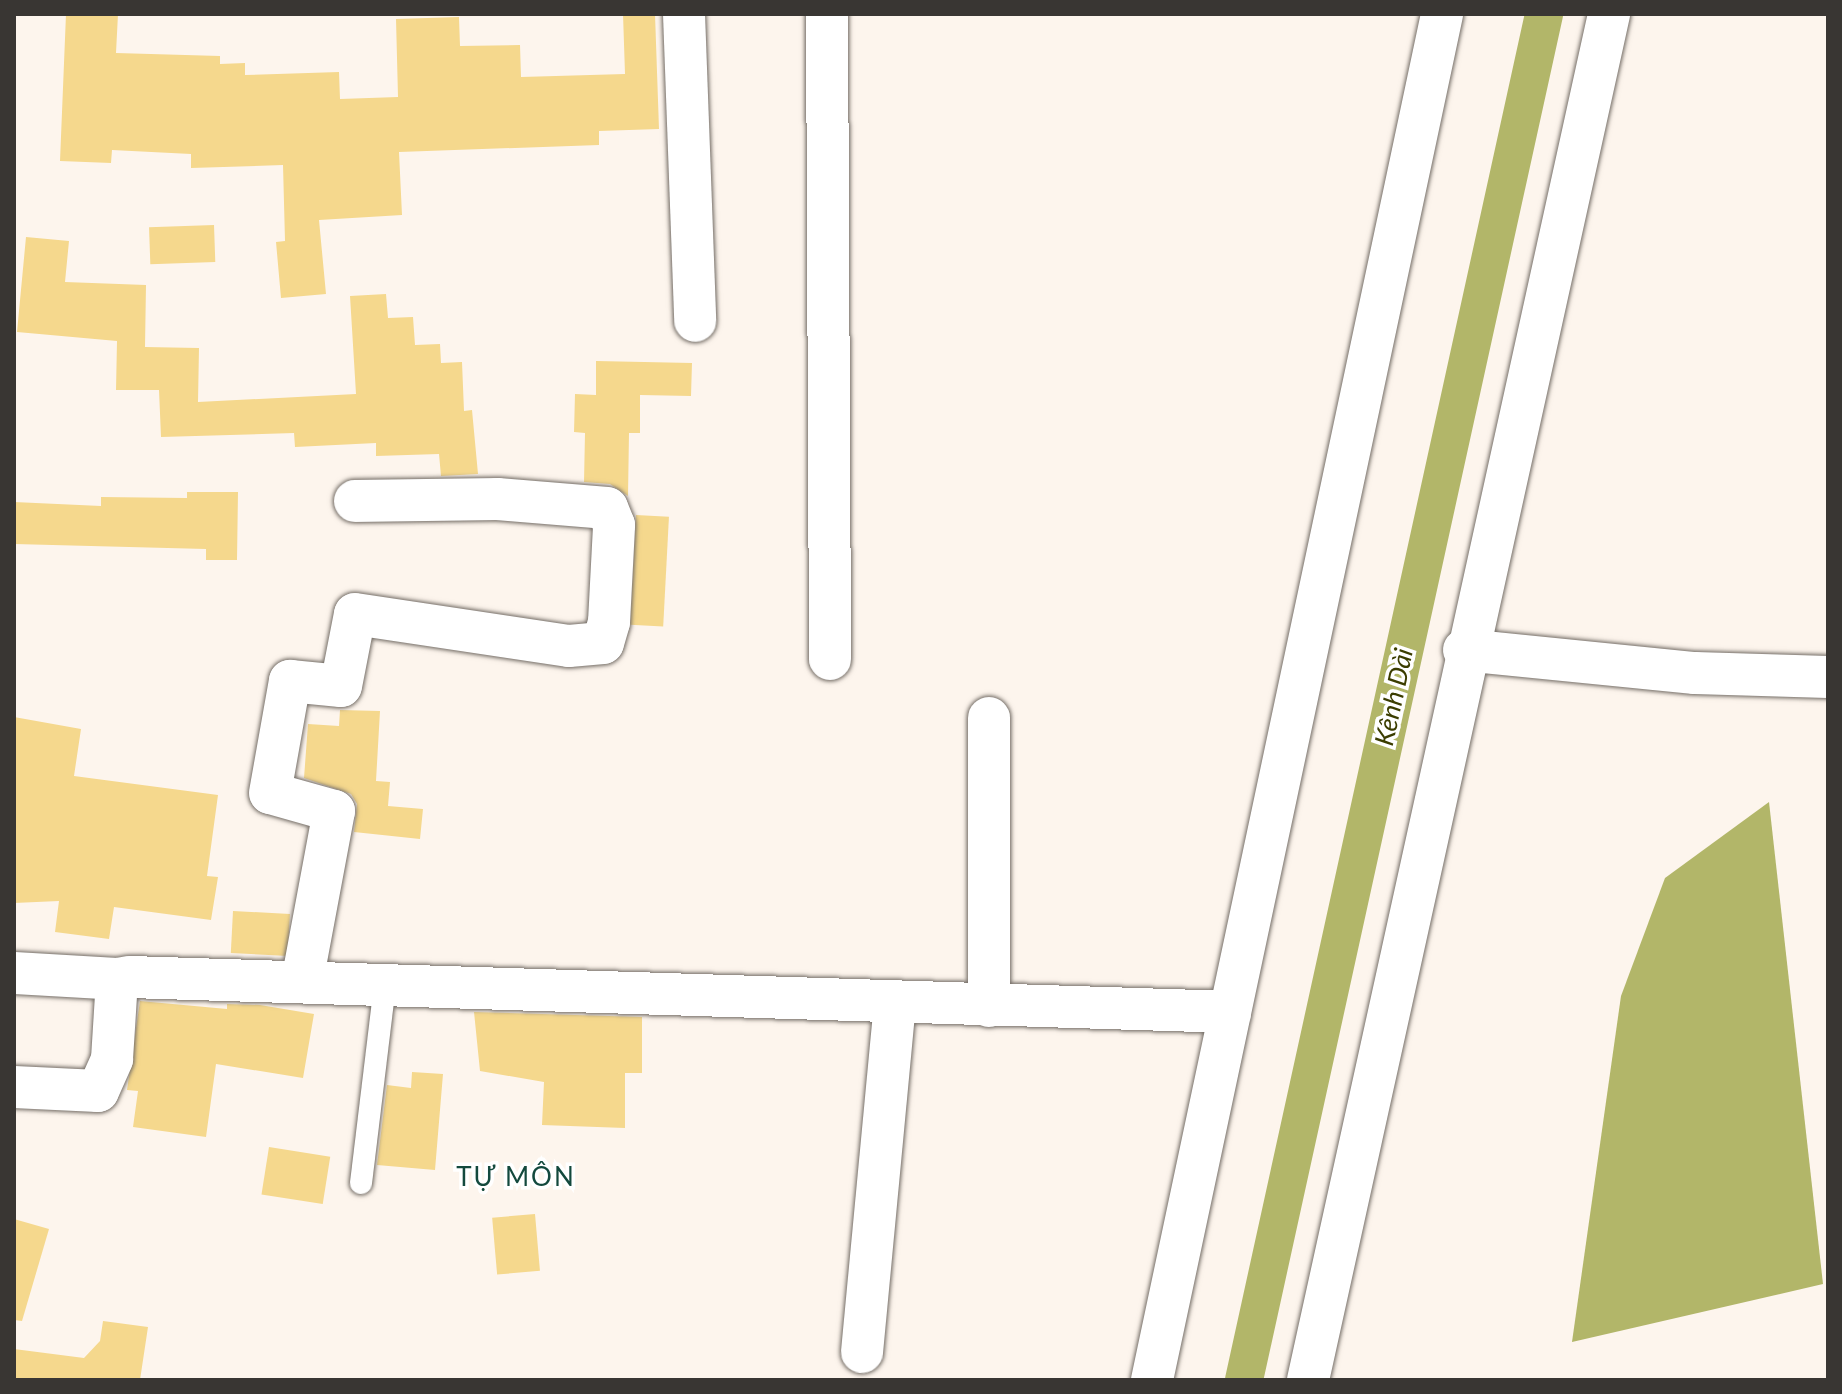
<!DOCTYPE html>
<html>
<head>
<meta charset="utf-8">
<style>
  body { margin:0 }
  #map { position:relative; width:1842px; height:1394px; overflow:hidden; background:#fdf5ed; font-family:Lato,sans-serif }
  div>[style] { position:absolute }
  .water>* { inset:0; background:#b2b669 }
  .canal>* { height:38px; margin:-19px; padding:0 19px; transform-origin:19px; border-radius:19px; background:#b2b669 }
  .building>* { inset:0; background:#f5d88d; transform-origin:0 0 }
  .roads { filter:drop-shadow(0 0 2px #756e67) drop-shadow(0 0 2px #756e67) }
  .lane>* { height:22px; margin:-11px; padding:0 11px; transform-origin:11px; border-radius:11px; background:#fff }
  .street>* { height:42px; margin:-21px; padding:0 21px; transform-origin:21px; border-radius:21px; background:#fff }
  span { translate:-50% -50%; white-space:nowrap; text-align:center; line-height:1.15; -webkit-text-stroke:7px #fff; paint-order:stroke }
  .water-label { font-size:26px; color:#3b3d00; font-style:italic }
  .neighbourhood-label { font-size:26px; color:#13493d; letter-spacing:2px }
  .frame { position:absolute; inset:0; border:16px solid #393633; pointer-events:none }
</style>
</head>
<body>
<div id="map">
  <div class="water">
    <div style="clip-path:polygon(1769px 802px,1823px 1284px,1572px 1342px,1621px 996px,1665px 878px)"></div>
  </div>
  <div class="canal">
    <div style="left:1244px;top:1380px;width:1399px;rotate:-77.61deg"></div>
  </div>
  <div class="building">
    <div style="clip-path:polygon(66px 14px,118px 14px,116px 53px,220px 56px,220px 64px,245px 63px,245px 75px,339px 72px,340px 99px,398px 97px,396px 19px,459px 17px,460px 46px,520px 45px,521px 77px,625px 74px,623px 14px,655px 14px,659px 129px,599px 131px,599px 145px,399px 152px,402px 215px,319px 220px,326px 294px,281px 298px,276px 242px,285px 241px,283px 165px,191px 168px,191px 154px,112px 150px,111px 163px,60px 161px)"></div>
    <div style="left:214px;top:225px;width:37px;height:65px;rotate:88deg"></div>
    <div style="clip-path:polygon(26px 237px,69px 241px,65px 282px,146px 285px,145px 347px,199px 348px,198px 402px,356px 394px,350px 296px,386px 294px,388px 318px,413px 317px,415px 345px,440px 344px,441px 363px,462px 362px,464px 411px,472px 410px,478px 474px,441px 476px,439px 454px,376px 456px,376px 443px,295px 447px,294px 433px,161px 437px,159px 390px,116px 390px,117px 341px,17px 332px)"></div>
    <div style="clip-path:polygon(596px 361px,692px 363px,691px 396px,640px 395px,640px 433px,629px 433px,628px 496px,610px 484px,584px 482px,585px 433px,574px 432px,575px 394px,596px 395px)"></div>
    <div style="clip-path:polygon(187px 492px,238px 492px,237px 560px,206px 560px,206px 549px,14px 544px,14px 502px,101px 506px,101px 497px,187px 498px)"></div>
    <div style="left:636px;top:515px;width:33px;height:110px;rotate:3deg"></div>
    <div style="clip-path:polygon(340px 710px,380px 711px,376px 781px,390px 782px,388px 806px,423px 809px,420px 839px,354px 832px,357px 804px,351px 794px,304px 778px,308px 724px,339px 726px)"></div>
    <div style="clip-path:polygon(14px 717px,81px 729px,74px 776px,218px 795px,207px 876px,218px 877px,211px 920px,114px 907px,109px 939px,55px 932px,59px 901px,14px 903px)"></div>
    <div style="left:233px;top:911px;width:57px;height:42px;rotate:3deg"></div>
    <div style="clip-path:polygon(140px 1001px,227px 1009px,227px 1004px,260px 1005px,314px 1014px,303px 1078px,216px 1064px,206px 1137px,133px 1127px,138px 1091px,127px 1090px)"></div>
    <div style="clip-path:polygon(474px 1012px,642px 1017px,642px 1073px,625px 1073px,625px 1128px,542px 1125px,544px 1082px,480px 1071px)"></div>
    <div style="clip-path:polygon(412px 1072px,443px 1074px,435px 1170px,377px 1165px,387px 1085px,411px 1088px)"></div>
    <div style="left:269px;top:1147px;width:62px;height:48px;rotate:9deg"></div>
    <div style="left:535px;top:1214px;width:57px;height:43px;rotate:85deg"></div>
    <div style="clip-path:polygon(14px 1219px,49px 1229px,22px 1321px,14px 1320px)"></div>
    <div style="clip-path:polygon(103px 1321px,148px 1327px,140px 1380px,14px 1380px,14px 1349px,84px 1358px,100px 1341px)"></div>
  </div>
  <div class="roads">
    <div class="lane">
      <div style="left:361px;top:1183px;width:199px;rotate:-83.1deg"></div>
    </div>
    <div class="street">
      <div style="left:684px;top:14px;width:307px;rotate:87.9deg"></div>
      <div style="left:827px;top:14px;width:645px;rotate:89.73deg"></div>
      <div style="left:1464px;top:650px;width:232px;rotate:5.7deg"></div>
      <div style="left:1695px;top:673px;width:133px;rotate:1.7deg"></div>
      <div style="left:14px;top:973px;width:103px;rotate:3.3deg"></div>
      <div style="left:302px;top:982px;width:174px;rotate:-79.4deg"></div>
      <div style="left:334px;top:811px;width:66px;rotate:-164.3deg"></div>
      <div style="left:270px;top:793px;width:114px;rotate:-79.9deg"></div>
      <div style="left:290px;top:681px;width:51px;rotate:5.6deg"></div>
      <div style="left:341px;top:686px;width:73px;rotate:-79deg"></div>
      <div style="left:355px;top:614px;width:216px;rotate:8.5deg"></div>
      <div style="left:569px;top:646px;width:34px;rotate:-5deg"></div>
      <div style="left:603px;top:643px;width:22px;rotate:-74deg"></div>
      <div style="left:609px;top:622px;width:97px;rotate:-87deg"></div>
      <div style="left:614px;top:525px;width:18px;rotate:-112deg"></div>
      <div style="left:607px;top:508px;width:110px;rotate:-175.3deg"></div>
      <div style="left:497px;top:499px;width:142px;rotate:179.2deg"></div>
      <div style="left:989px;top:1006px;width:288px;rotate:-90deg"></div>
      <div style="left:14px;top:1087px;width:84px;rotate:2.7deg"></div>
      <div style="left:98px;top:1091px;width:35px;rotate:-66deg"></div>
      <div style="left:112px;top:1059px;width:80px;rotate:-86.4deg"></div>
      <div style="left:117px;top:979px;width:13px;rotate:-9deg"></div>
      <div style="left:130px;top:977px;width:1101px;rotate:1.82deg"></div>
      <div style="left:862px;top:1352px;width:350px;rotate:-84.6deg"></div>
      <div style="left:1152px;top:1380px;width:1396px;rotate:-78.01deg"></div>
      <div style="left:1308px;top:1380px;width:1399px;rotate:-77.57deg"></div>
    </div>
  </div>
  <div class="water-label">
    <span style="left:1394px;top:697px;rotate:-78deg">Kênh Dài</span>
  </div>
  <div class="neighbourhood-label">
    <span style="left:516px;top:1177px">TỰ MÔN</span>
  </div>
  <div class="frame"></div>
</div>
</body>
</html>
